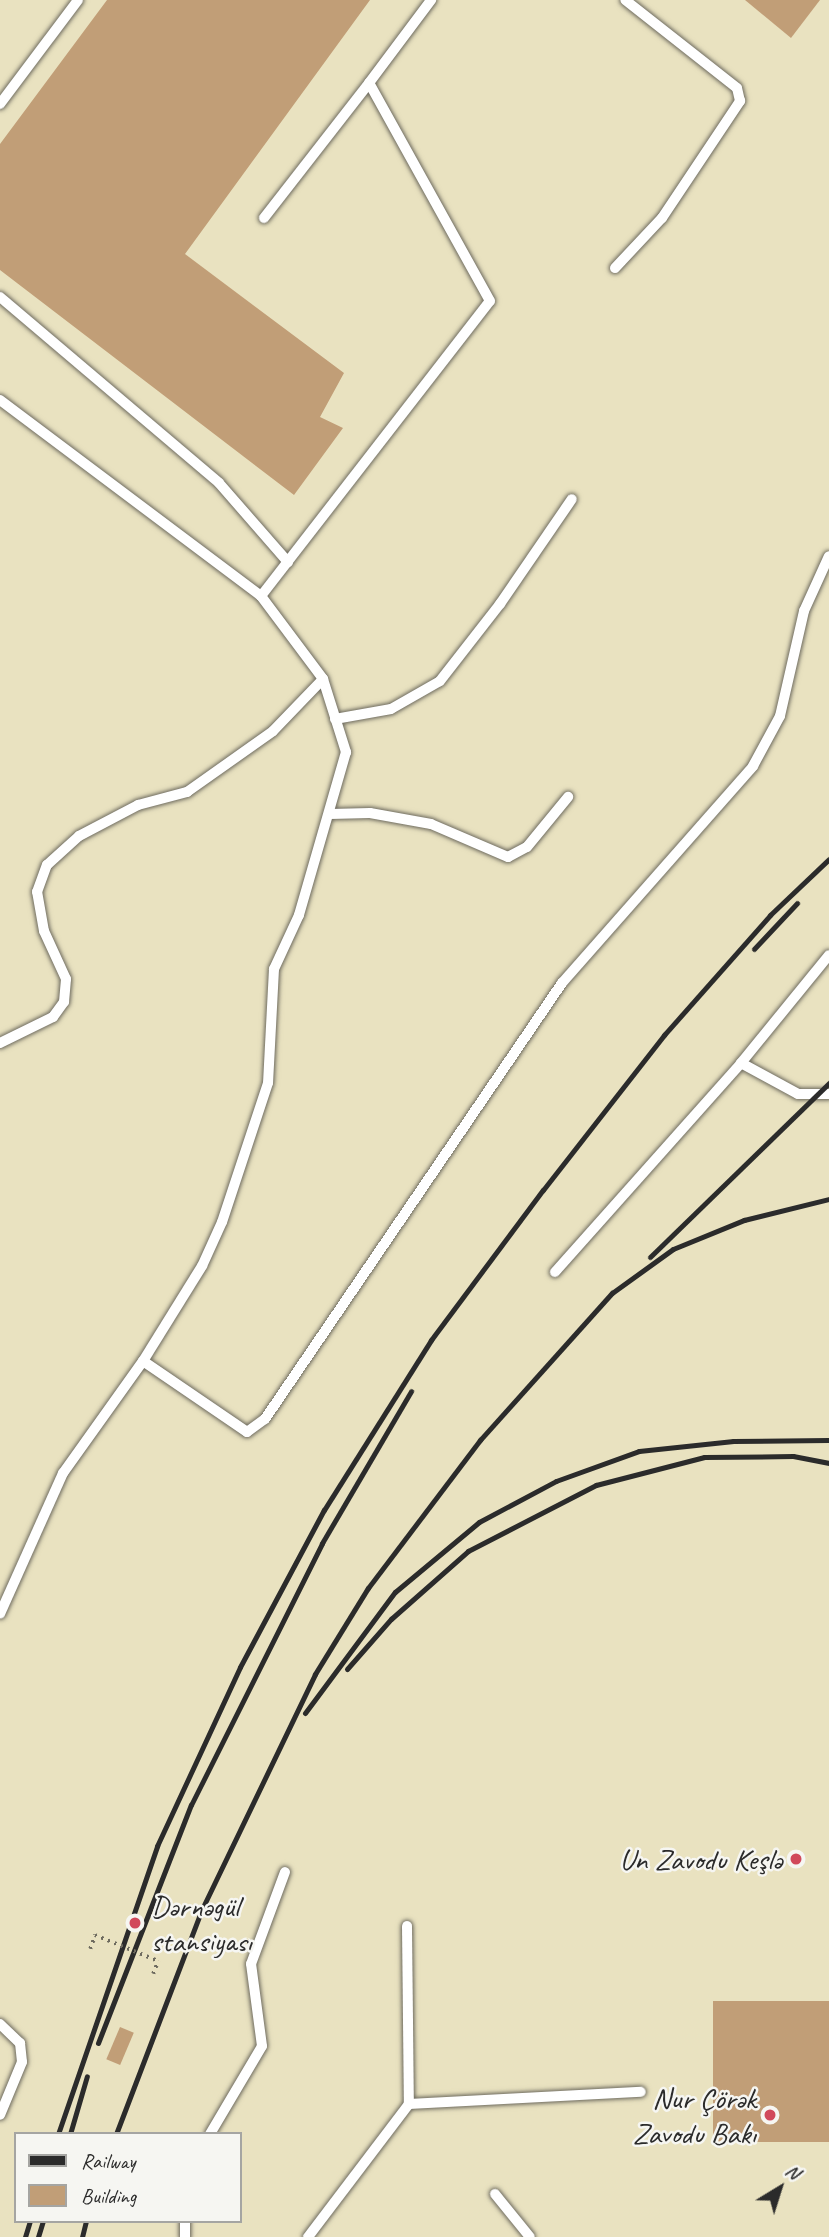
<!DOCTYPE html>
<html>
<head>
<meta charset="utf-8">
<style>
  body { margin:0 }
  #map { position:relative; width:829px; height:2237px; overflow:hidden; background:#e9e2c0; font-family:Caveat,sans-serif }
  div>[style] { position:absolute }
  .building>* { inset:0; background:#c19e77; transform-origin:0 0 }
  .path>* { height:3.5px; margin-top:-1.75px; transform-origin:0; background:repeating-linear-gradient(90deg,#6e6b5f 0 2px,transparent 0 7px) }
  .roads { filter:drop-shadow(0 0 2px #6e6b5f) drop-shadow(0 0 2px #6e6b5f) }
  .service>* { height:10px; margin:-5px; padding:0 5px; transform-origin:5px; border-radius:5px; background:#fff }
  .rail>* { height:5px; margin:-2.5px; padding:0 2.5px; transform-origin:2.5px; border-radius:2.5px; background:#2b2b2b }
  .path-bridge>* { height:3.5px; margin-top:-1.75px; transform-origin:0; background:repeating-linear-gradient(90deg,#6e6b5f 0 2px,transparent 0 7px) }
  .dots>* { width:19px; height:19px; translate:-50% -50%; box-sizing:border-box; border:4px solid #f6f6f2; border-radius:50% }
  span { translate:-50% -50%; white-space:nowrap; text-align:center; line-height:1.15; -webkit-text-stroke:5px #f6f6f2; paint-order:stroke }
  .poi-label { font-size:30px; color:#2b2b2b }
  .right { translate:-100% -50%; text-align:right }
  .left { translate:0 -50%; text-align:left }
  .legend { position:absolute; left:14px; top:2132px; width:228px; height:91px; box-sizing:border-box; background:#f6f6f2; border:2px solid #a5a5a2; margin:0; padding:9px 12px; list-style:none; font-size:21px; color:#2b2b2b }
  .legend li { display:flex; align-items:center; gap:14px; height:35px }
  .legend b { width:35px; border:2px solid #a5a5a2 }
  .north { position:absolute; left:745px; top:2153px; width:70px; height:70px; -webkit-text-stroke:5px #f6f6f2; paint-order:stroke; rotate:38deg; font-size:19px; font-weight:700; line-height:28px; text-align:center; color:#2b2b2b }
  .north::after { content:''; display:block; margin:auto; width:24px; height:32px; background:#2b2b2b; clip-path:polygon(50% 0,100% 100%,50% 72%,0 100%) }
</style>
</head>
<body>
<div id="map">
  <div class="building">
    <div style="clip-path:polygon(107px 0,370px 0,185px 254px,344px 373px,320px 417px,343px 428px,294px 495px,0 270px,0 144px)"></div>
    <div style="clip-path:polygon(745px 0,820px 0,791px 38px)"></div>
    <div style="left:829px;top:2001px;width:141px;height:116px;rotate:90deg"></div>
    <div style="left:120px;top:2027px;width:15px;height:35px;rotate:23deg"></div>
  </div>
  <div class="path">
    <div style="left:90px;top:1949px;width:15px;rotate:-70deg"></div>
    <div style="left:153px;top:1974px;width:14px;rotate:-69deg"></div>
  </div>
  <div class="roads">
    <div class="service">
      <div style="left:0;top:104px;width:130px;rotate:-53.1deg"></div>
      <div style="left:264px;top:218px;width:171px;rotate:-52.1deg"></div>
      <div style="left:615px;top:268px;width:69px;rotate:-46.8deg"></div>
      <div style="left:662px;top:218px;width:141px;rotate:-56.3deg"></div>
      <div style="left:740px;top:101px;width:13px;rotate:-103deg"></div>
      <div style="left:737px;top:88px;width:142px;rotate:-141.8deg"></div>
      <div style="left:0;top:297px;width:287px;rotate:40.3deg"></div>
      <div style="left:219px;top:483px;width:105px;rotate:48.9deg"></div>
      <div style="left:0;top:400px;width:326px;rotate:36.9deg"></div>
      <div style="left:261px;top:596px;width:104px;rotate:53.2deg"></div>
      <div style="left:323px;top:679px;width:77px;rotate:72.5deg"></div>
      <div style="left:346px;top:752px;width:170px;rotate:106.1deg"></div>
      <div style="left:299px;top:915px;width:60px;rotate:114.8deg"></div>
      <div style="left:274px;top:969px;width:114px;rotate:93deg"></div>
      <div style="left:268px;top:1083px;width:146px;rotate:108.3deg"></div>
      <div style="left:222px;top:1222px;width:48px;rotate:114.4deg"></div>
      <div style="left:202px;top:1266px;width:112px;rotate:121.8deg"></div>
      <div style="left:143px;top:1361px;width:138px;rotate:125.5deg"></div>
      <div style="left:63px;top:1473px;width:154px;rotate:114.1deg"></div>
      <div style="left:261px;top:596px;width:373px;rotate:-52.2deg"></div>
      <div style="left:490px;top:301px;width:249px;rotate:-119deg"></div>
      <div style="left:369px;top:83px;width:104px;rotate:-53.2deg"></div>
      <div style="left:335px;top:719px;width:57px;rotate:-10.1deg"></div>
      <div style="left:391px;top:709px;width:56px;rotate:-29.7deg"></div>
      <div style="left:440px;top:681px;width:98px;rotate:-52.1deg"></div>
      <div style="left:500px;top:604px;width:127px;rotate:-55.6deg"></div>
      <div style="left:330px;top:814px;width:40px;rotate:-1.4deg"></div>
      <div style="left:370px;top:813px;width:62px;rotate:10.2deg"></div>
      <div style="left:431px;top:824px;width:84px;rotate:23.2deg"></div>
      <div style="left:508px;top:857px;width:21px;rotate:-28deg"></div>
      <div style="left:527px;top:847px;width:65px;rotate:-50.6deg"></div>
      <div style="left:0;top:1043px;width:59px;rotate:-26.1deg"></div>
      <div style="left:53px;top:1017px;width:19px;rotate:-54deg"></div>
      <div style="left:64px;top:1002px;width:23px;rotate:-85deg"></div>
      <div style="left:66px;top:979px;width:53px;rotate:-114.6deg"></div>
      <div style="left:44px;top:931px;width:40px;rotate:-100deg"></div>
      <div style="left:37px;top:892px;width:29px;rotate:-70deg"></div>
      <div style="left:47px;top:865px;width:43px;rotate:-42.2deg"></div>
      <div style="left:79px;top:836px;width:67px;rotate:-27.7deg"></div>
      <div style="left:138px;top:805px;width:51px;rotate:-14.9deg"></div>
      <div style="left:187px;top:792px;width:105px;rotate:-35.3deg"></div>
      <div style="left:273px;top:731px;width:72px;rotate:-46.1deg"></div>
      <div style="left:741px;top:1063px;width:65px;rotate:28.5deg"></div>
      <div style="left:798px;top:1094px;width:31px"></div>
      <div style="left:555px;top:1272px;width:280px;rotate:-48.3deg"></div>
      <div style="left:741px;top:1063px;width:139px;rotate:-50.8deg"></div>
      <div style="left:143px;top:1361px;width:126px;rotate:34.3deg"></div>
      <div style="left:247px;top:1432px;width:22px;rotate:-36deg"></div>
      <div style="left:265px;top:1419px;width:528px;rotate:-55.74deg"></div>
      <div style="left:562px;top:983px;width:289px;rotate:-48.6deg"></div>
      <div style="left:753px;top:766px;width:57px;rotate:-61.6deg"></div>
      <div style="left:780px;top:716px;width:108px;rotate:-77.1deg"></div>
      <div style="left:804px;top:611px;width:60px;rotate:-65.6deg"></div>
      <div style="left:407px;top:1926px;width:178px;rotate:89.4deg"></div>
      <div style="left:0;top:2024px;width:28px;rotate:44deg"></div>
      <div style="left:20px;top:2043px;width:19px;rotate:84deg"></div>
      <div style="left:22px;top:2062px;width:57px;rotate:112.5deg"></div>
      <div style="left:210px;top:2134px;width:102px;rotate:-59.4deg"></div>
      <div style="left:262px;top:2046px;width:83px;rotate:-97.6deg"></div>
      <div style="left:251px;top:1964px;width:98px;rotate:-69.7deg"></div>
      <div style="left:495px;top:2194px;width:55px;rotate:50.9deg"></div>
      <div style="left:185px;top:2221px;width:16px;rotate:90deg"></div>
      <div style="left:308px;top:2237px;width:167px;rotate:-52.8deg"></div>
      <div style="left:409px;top:2104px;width:232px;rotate:-3deg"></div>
    </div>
  </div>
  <div class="rail">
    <div style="left:754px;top:949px;width:63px;rotate:-46.9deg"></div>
    <div style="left:650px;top:1257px;width:250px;rotate:-44.2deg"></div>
    <div style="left:347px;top:1669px;width:67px;rotate:-48.7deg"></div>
    <div style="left:391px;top:1619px;width:103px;rotate:-41.4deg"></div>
    <div style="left:468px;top:1551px;width:144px;rotate:-27.3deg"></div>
    <div style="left:596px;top:1485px;width:112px;rotate:-14.5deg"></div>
    <div style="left:704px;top:1457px;width:89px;rotate:-0.6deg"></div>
    <div style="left:793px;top:1456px;width:37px;rotate:11deg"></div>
    <div style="left:305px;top:1713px;width:151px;rotate:-53.4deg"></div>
    <div style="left:395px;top:1592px;width:109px;rotate:-39.8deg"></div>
    <div style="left:479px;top:1522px;width:87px;rotate:-28deg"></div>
    <div style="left:556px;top:1481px;width:88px;rotate:-19.9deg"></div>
    <div style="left:639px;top:1451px;width:95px;rotate:-6.1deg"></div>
    <div style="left:733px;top:1441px;width:96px;rotate:-0.6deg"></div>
    <div style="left:98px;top:2043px;width:256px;rotate:-68.7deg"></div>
    <div style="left:191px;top:1805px;width:293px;rotate:-63.4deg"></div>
    <div style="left:322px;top:1543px;width:176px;rotate:-59.6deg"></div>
    <div style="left:58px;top:2134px;width:305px;rotate:-71deg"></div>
    <div style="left:157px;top:1846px;width:197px;rotate:-65.1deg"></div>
    <div style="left:240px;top:1667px;width:178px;rotate:-61.9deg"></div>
    <div style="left:324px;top:1510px;width:201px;rotate:-57.8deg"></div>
    <div style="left:431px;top:1340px;width:187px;rotate:-53.3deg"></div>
    <div style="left:543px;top:1190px;width:197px;rotate:-52deg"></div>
    <div style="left:664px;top:1035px;width:160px;rotate:-48.5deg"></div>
    <div style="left:770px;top:915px;width:81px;rotate:-43.5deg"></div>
    <div style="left:70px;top:2134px;width:60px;rotate:-73.7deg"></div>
    <div style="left:116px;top:2134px;width:241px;rotate:-69.1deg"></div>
    <div style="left:202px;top:1909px;width:261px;rotate:-64.3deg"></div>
    <div style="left:315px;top:1674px;width:101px;rotate:-58.4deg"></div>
    <div style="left:368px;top:1588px;width:186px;rotate:-52.9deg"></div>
    <div style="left:480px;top:1440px;width:198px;rotate:-48.1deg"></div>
    <div style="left:612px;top:1293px;width:75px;rotate:-35.8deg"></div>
    <div style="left:673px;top:1249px;width:77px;rotate:-22.2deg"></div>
    <div style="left:744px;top:1220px;width:88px;rotate:-13.9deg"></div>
    <div style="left:25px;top:2237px;width:17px;rotate:-73deg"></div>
    <div style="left:38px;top:2237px;width:17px;rotate:-73deg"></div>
    <div style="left:82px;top:2237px;width:16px;rotate:-76deg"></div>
  </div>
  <div class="path-bridge">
    <div style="left:95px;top:1935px;width:68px;rotate:22.4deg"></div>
  </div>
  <div class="dots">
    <div style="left:796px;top:1859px;background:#d1495b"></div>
    <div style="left:135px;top:1923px;background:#d1495b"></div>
    <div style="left:770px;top:2115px;background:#d1495b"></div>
  </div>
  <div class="poi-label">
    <span class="right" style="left:782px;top:1859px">Un Zavodu Keşlə</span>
    <span class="left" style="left:151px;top:1923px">Dərnəgül<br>stansiyası</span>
    <span class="right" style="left:756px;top:2115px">Nur Çörək<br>Zavodu Bakı</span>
  </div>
  <ul class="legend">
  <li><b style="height:9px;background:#2b2b2b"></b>Railway</li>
  <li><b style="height:19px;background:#c19e77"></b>Building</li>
  </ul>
  <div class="north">N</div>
</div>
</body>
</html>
